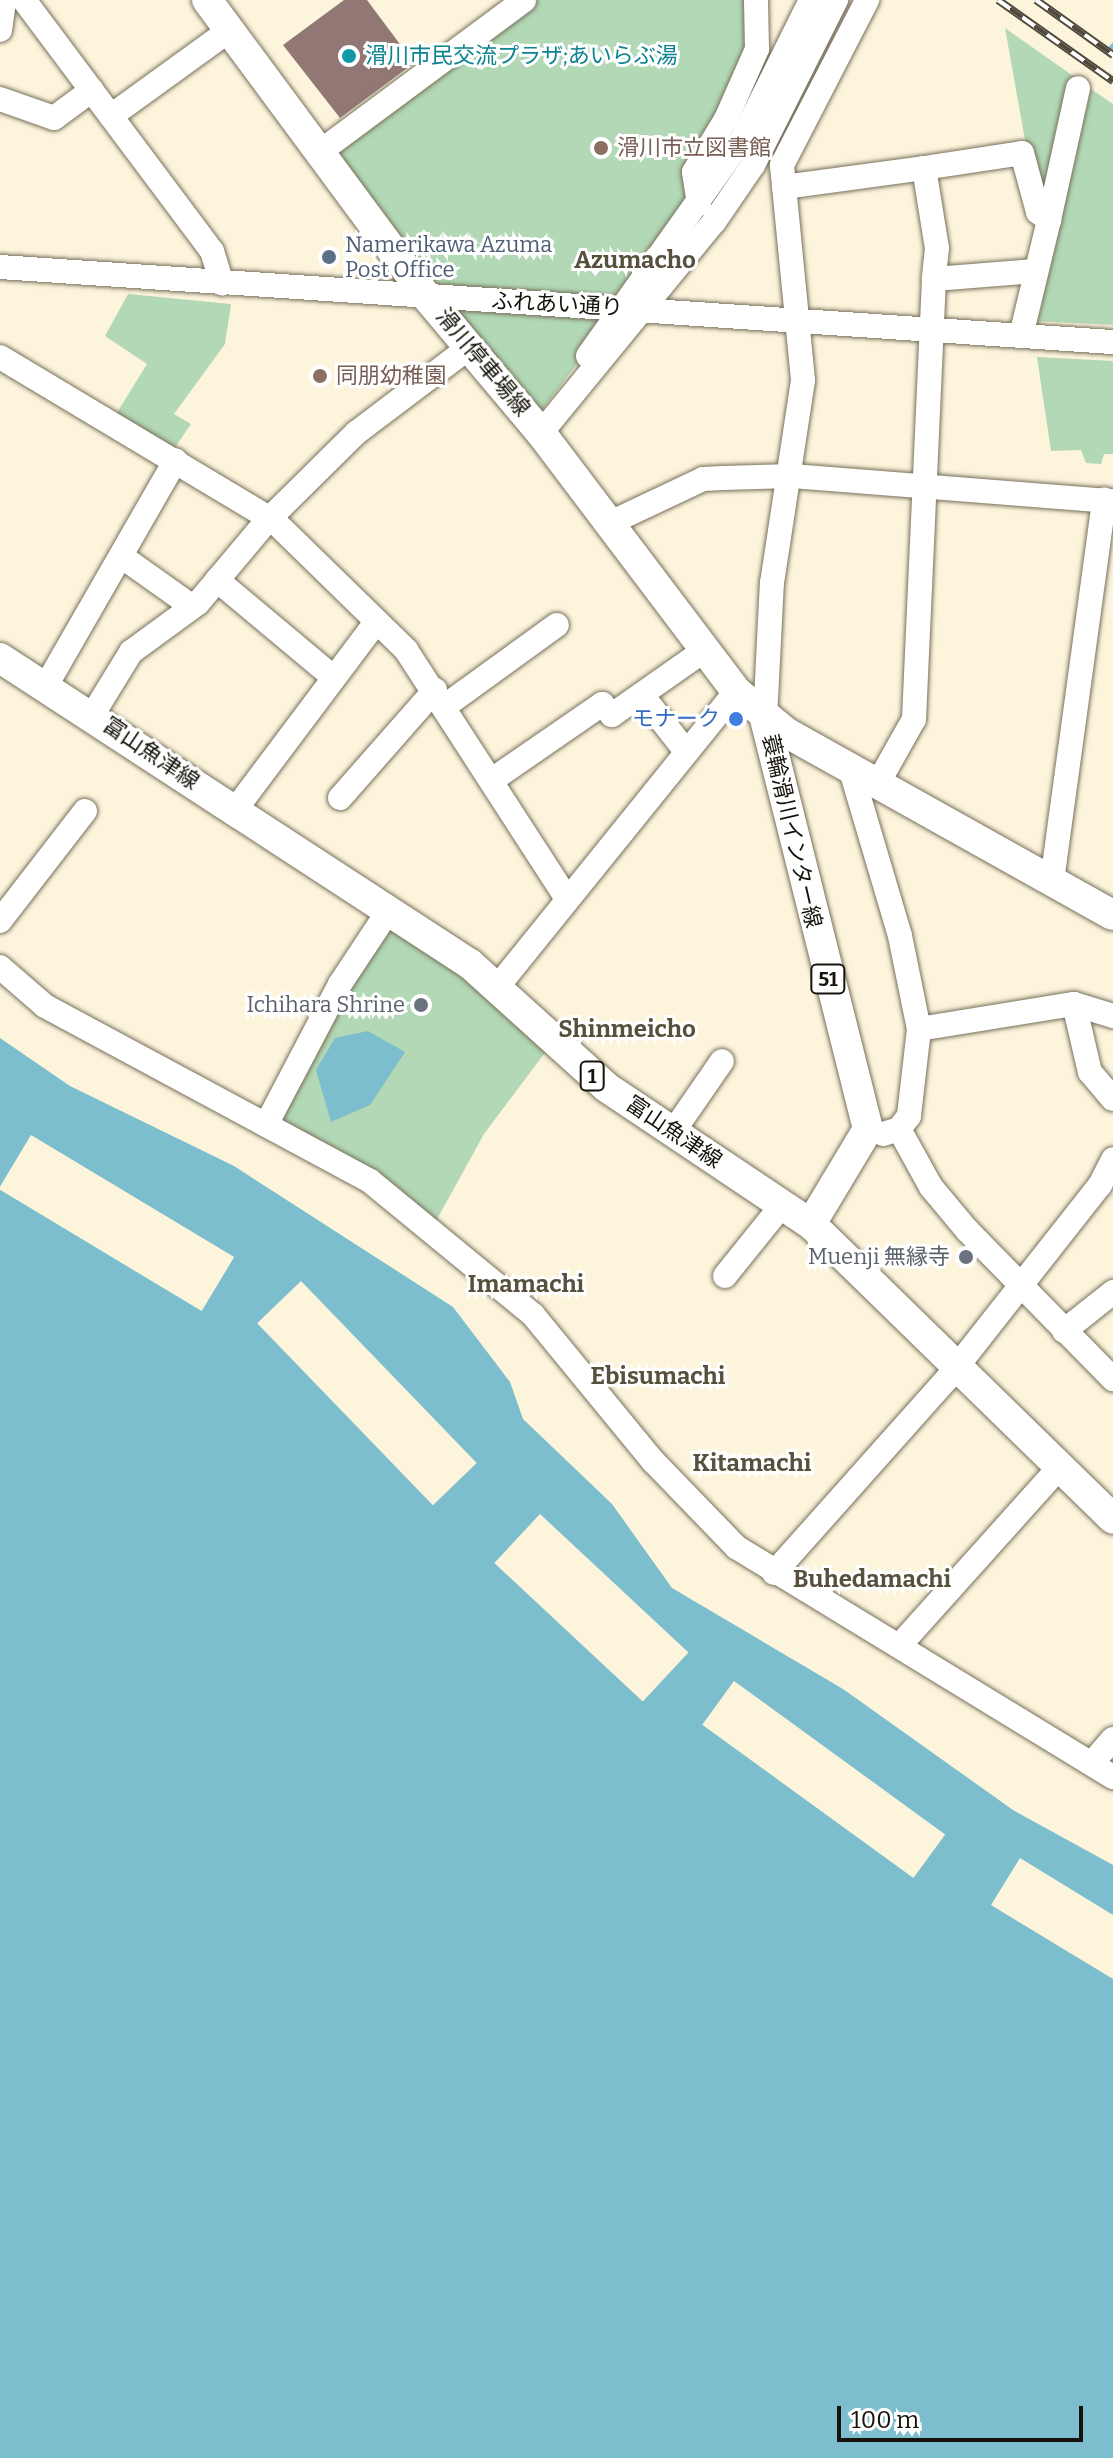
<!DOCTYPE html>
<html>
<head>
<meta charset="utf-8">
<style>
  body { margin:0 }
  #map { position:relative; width:1113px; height:2458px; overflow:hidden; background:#fdf4dc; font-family:Bitter,"Noto Sans JP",serif }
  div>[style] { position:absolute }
  .green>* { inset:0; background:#b2d8b5 }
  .water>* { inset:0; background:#7cbecd }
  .pier>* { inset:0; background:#fdf4dc; transform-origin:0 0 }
  .stream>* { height:5px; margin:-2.5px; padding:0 2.5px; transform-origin:2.5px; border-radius:2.5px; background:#7cbecd }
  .building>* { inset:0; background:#927875 }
  .roads { filter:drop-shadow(0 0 2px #77705b) drop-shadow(0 0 2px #77705b) }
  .minor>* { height:24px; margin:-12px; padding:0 12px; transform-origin:12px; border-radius:12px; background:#fff }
  .major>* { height:30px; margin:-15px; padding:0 15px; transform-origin:15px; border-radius:15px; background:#fff }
  .rail>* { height:8px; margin-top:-4px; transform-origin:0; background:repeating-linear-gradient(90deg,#fff 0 15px,#4e4a3d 0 30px); box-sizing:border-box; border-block:2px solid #4e4a3d }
  .dots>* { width:22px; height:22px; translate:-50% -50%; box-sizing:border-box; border:4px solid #fff; border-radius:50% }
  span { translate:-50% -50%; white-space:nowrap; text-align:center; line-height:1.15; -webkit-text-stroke:6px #fff; paint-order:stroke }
  .shield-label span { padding:2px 6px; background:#fff; border:2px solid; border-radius:6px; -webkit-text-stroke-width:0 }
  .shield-label { font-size:20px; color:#16130a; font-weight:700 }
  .culture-label { font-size:22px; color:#0d838f }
  .left { translate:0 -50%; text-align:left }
  .education-label { font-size:22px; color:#785e54 }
  .service-label { font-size:22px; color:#4e5e75 }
  .street-label { font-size:22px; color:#16130a }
  .shop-label { font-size:22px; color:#366cbe }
  .right { translate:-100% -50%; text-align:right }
  .worship-label { font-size:22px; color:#5b616d }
  .neighbourhood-label { font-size:24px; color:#57503c; font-weight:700 }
  .scale { position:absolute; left:837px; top:2406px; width:246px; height:36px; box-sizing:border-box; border:4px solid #16130a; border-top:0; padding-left:10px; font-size:24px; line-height:28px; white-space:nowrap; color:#16130a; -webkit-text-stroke:6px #fff; paint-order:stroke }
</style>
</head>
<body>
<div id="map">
  <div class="green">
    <div style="clip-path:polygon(524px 0,756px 0,758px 19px,699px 204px,541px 411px,321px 151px)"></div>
    <div style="clip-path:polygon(1005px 28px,1076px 78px,1047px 206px,1033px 185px)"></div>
    <div style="clip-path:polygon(1091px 89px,1113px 104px,1113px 325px,1038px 321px)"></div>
    <div style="clip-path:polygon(128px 294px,231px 304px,225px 344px,174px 414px,191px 424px,172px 452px,115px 416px,147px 364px,105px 336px)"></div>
    <div style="clip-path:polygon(1037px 357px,1113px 361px,1113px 454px,1104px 454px,1101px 464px,1086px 463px,1081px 450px,1051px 451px)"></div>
    <div style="clip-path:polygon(388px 923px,485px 993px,547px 1050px,484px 1134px,436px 1221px,276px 1121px,346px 986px)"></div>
  </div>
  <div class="water">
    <div style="clip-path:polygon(368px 1031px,405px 1052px,370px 1105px,331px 1122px,316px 1070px,335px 1038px)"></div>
    <div style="clip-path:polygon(0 1038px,70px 1086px,234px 1166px,453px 1307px,510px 1382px,523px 1419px,612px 1504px,672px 1588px,843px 1689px,1013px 1810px,1113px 1865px,1113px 2458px,0 2458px)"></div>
  </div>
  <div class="pier">
    <div style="left:31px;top:1135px;width:237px;height:63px;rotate:31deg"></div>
    <div style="left:301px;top:1281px;width:253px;height:61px;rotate:46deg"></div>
    <div style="left:540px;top:1514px;width:203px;height:67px;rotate:43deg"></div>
    <div style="left:734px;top:1681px;width:261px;height:54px;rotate:36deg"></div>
    <div style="clip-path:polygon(1020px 1858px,1113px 1915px,1113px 1979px,991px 1905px)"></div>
  </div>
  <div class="stream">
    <div style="left:1111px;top:47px;width:3px;rotate:-45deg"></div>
  </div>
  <div class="building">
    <div style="clip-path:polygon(344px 0,367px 0,414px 63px,340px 118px,283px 45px)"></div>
  </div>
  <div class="roads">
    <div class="minor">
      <div style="left:24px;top:0;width:314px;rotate:53.2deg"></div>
      <div style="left:212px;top:251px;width:34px;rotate:73deg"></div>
      <div style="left:0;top:30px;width:30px;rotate:-82deg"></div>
      <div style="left:0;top:99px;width:57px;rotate:19.4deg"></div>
      <div style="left:54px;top:118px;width:47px;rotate:-36.4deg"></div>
      <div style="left:111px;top:116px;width:147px;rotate:-35.9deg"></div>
      <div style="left:321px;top:151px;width:253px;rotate:-36.6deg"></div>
      <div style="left:924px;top:168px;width:99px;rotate:-8.7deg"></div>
      <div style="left:1022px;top:153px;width:61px;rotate:74.8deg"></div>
      <div style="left:1038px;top:212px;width:14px;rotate:36deg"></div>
      <div style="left:1049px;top:220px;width:119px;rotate:103.6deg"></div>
      <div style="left:784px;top:187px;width:141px;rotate:-7.7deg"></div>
      <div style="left:924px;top:168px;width:81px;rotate:80.8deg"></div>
      <div style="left:937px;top:248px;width:31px;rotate:96deg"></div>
      <div style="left:699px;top:204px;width:32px;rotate:-99deg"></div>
      <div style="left:694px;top:172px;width:62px;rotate:-58.9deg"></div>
      <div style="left:726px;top:119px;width:77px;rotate:-66.1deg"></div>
      <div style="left:757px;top:49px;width:49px;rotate:-91.2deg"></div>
      <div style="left:1049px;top:220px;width:135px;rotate:-77.6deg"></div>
      <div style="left:0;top:267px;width:1116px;rotate:3.86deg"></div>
      <div style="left:588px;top:356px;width:264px;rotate:-54.6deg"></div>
      <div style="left:741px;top:141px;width:157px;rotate:-63.6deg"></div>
      <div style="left:0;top:357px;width:319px;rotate:30.9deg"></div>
      <div style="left:274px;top:521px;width:185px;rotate:44.3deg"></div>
      <div style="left:406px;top:650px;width:294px;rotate:57.1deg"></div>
      <div style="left:541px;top:433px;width:273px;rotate:-50.7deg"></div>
      <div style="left:714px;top:222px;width:69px;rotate:-55.6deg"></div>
      <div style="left:753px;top:165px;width:185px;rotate:-63.3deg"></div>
      <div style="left:610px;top:523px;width:103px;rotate:-25.3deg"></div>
      <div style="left:703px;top:479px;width:20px;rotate:-3deg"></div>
      <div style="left:723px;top:478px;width:69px;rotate:-1.7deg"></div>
      <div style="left:792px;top:476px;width:322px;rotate:4.5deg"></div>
      <div style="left:121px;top:556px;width:85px;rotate:35.4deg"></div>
      <div style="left:217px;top:580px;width:151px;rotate:39.9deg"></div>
      <div style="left:47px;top:684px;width:258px;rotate:-60.1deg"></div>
      <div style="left:645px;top:699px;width:63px;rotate:52deg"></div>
      <div style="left:445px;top:706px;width:138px;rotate:-35.9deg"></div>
      <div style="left:93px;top:714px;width:73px;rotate:-58.5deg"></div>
      <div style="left:131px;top:652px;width:83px;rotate:-36.2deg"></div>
      <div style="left:198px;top:603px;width:106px;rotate:-50deg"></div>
      <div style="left:266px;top:522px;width:127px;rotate:-44.7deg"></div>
      <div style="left:356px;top:433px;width:144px;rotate:-37.1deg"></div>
      <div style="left:765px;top:719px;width:136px;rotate:-87.1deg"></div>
      <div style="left:772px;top:583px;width:205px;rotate:-81.3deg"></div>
      <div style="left:803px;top:380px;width:216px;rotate:-95.6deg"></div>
      <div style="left:782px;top:165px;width:186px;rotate:-62.7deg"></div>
      <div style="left:850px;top:767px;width:176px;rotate:73.5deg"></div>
      <div style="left:900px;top:936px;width:95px;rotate:78.5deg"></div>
      <div style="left:919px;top:1029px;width:88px;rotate:96.6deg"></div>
      <div style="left:909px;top:1116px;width:16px;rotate:128deg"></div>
      <div style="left:492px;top:780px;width:134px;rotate:-34.6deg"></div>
      <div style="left:602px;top:704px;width:15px;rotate:48deg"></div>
      <div style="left:612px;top:715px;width:113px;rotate:-35deg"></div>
      <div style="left:878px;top:783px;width:73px;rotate:-60.6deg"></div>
      <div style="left:914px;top:719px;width:440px;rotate:-87.4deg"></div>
      <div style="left:934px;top:279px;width:102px;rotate:-4.5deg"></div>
      <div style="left:340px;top:798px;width:144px;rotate:-48.7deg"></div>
      <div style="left:235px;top:810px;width:236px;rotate:-53.1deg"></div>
      <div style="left:1052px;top:881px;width:385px;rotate:-82.2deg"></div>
      <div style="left:0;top:921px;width:139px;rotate:-52.3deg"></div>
      <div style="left:0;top:967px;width:60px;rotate:40.9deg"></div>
      <div style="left:45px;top:1006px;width:369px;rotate:28.3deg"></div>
      <div style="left:370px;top:1181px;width:211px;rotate:39.4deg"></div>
      <div style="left:533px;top:1315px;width:189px;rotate:50.6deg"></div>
      <div style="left:653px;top:1461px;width:120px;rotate:46deg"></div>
      <div style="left:736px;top:1547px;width:442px;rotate:31.4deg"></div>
      <div style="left:499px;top:985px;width:378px;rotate:-51.1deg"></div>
      <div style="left:1074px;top:1004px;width:41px;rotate:17.1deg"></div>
      <div style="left:919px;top:1029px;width:157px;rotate:-9.2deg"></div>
      <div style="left:1074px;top:1004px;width:70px;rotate:76.8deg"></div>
      <div style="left:1090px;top:1072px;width:35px;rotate:50deg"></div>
      <div style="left:266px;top:1125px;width:159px;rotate:-62.3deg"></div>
      <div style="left:340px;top:984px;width:85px;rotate:-56.5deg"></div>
      <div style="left:673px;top:1132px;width:86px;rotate:-55.4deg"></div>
      <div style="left:883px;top:1134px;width:17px;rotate:-17deg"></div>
      <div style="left:899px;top:1129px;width:66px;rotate:61.1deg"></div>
      <div style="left:931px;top:1187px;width:56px;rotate:50.1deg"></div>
      <div style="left:967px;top:1230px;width:209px;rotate:45.6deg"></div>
      <div style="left:725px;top:1276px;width:91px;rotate:-51.2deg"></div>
      <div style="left:1064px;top:1331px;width:63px;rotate:-38.5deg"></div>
      <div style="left:774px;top:1573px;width:261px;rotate:-48.3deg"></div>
      <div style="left:948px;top:1378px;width:246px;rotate:-51.8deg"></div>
      <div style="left:1100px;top:1185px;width:29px;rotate:-63deg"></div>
      <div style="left:900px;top:1645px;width:237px;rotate:-48.1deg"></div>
      <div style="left:1092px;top:1763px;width:32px;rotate:-49deg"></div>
    </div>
    <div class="major">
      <div style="left:207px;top:0;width:368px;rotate:53.5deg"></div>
      <div style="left:426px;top:296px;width:179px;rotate:50deg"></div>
      <div style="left:541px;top:433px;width:323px;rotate:52.9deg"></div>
      <div style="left:736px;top:691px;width:66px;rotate:39.5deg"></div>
      <div style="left:787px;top:733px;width:373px;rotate:29.2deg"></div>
      <div style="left:0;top:658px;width:561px;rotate:33.07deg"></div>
      <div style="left:470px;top:964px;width:183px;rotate:42.1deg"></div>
      <div style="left:606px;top:1087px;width:247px;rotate:33.8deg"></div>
      <div style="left:811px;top:1224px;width:422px;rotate:44.3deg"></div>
      <div style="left:765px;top:719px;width:423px;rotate:75.9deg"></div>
      <div style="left:868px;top:1129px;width:111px;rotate:121deg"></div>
    </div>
  </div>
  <div class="rail">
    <div style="left:998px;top:0;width:141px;rotate:35.2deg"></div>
    <div style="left:1036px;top:0;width:95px;rotate:35.5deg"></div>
  </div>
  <div class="dots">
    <div style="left:349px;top:56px;background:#0f9aa8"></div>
    <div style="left:601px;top:148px;background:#8d6e63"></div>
    <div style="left:329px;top:257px;background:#5c6f8a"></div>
    <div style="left:320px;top:376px;background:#8d6e63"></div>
    <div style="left:736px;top:719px;background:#3f7fe0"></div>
    <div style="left:421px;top:1005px;background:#6b7280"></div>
    <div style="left:966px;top:1257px;background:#6b7280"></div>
  </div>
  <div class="shield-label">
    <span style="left:828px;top:979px">51</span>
    <span style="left:592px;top:1076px">1</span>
  </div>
  <div class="culture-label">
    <span class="left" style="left:365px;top:56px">滑川市民交流プラザ;あいらぶ湯</span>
  </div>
  <div class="education-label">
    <span class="left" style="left:617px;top:148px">滑川市立図書館</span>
    <span class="left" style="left:336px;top:376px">同朋幼稚園</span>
  </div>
  <div class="service-label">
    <span class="left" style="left:345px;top:257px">Namerikawa Azuma<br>Post Office</span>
  </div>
  <div class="street-label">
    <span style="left:557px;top:304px;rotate:3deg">ふれあい通り</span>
    <span style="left:483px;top:362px;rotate:50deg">滑川停車場線</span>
    <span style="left:151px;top:753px;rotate:34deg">富山魚津線</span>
    <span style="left:792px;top:831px;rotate:77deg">蓑輪滑川インター線</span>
    <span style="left:674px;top:1132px;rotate:34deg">富山魚津線</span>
  </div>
  <div class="shop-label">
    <span class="right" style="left:720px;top:719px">モナーク</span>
  </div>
  <div class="worship-label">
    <span class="right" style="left:405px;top:1005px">Ichihara Shrine</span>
    <span class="right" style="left:950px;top:1257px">Muenji 無縁寺</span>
  </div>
  <div class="neighbourhood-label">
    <span style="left:635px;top:261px">Azumacho</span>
    <span style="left:627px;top:1030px">Shinmeicho</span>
    <span style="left:526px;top:1285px">Imamachi</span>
    <span style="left:658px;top:1377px">Ebisumachi</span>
    <span style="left:752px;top:1464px">Kitamachi</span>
    <span style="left:872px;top:1580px">Buhedamachi</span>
  </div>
  <div class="scale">100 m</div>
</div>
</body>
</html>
